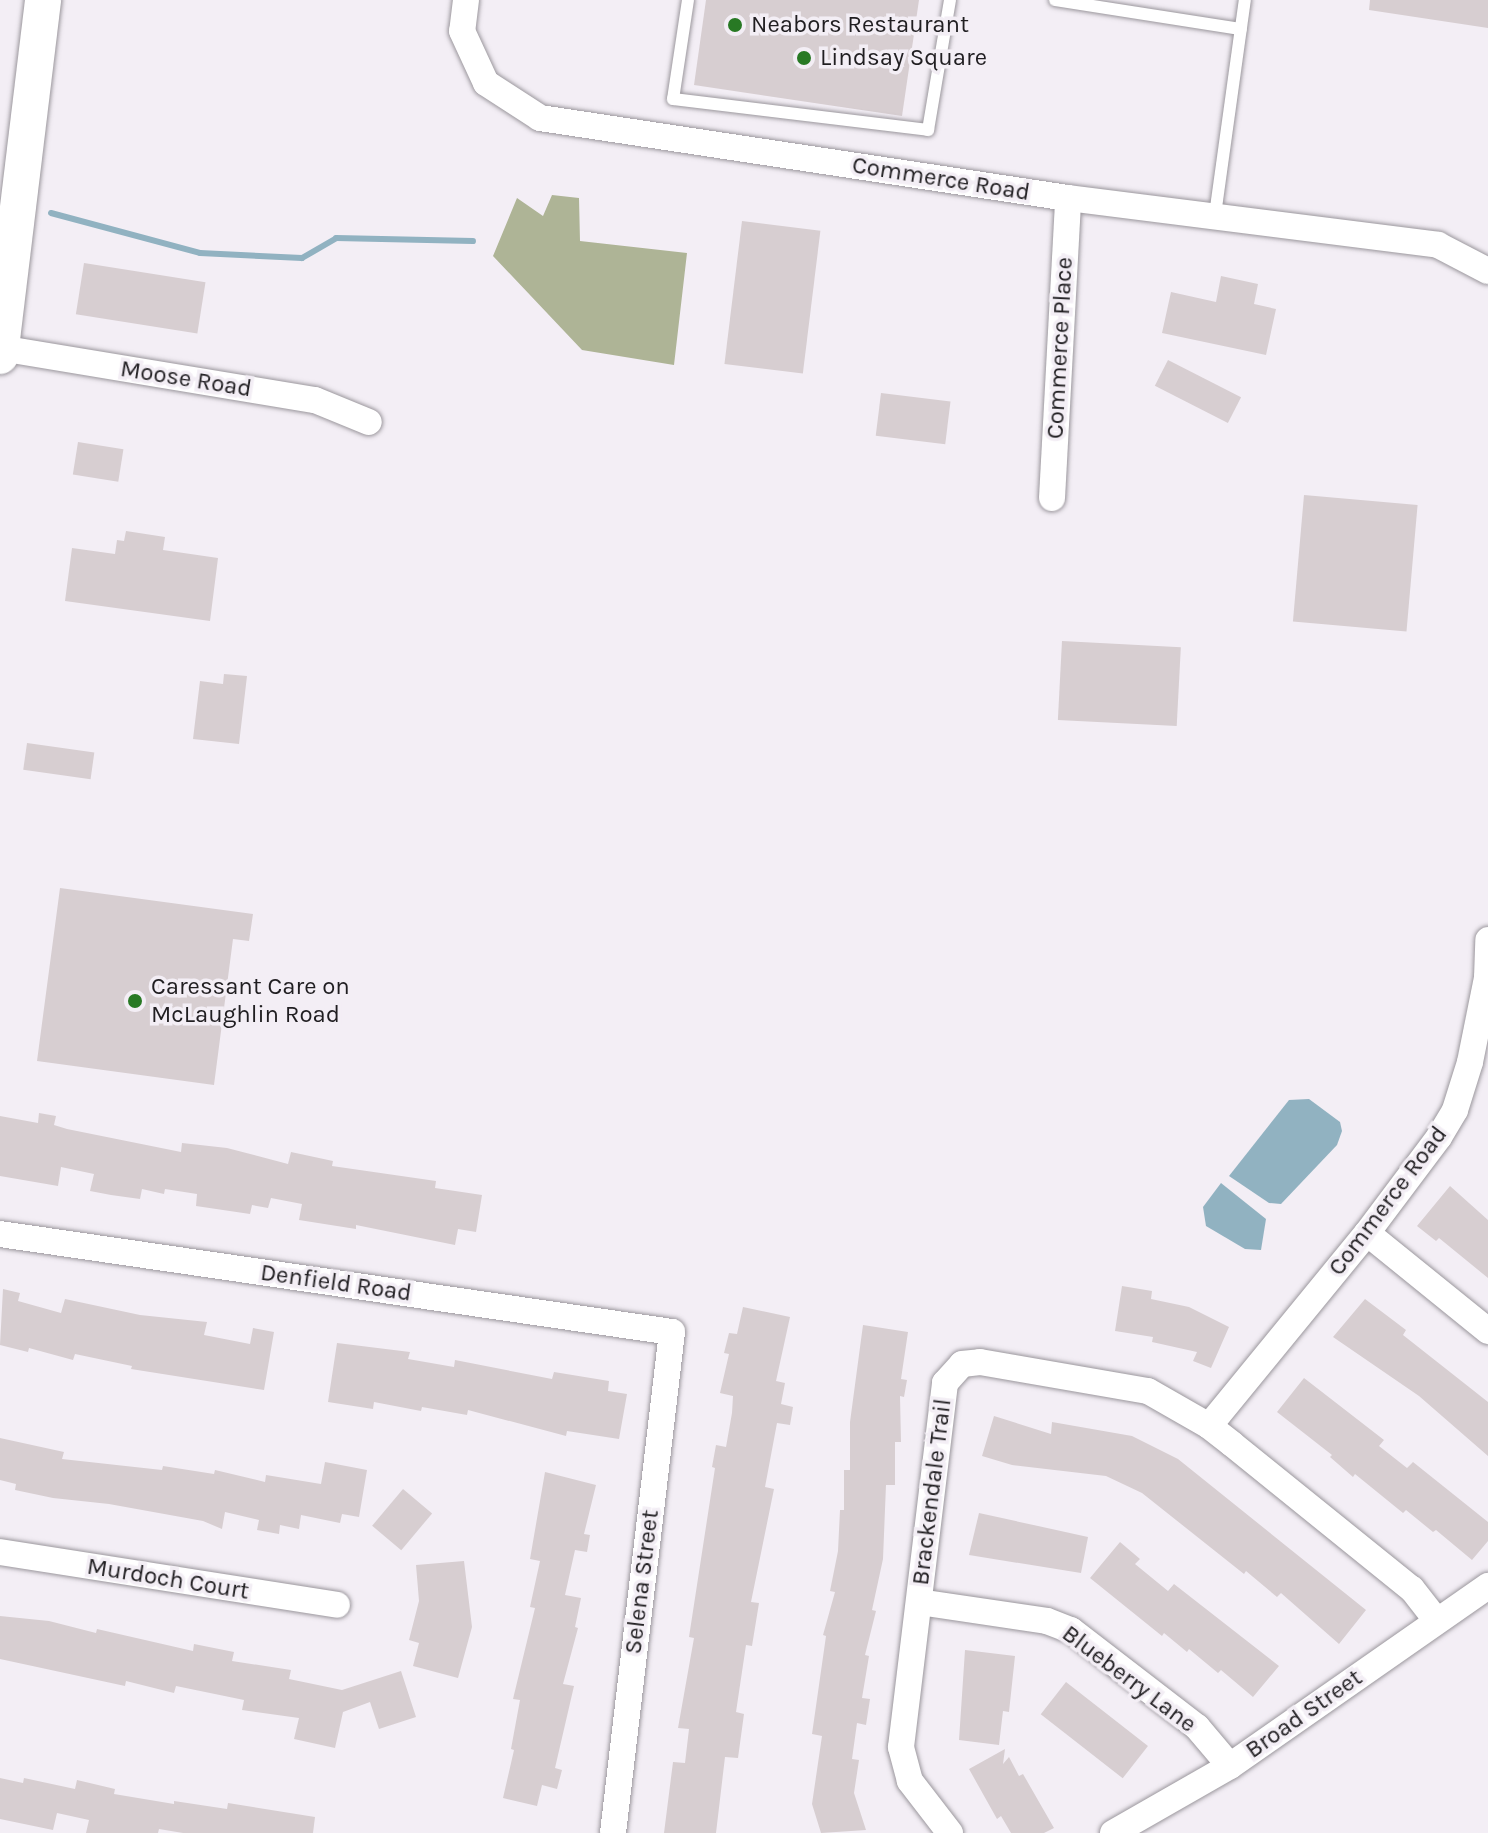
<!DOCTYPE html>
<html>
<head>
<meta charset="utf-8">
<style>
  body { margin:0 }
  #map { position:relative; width:1488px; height:1833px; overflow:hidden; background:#f3eef5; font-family:Karla,sans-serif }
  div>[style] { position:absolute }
  .forest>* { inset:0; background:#aeb496 }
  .water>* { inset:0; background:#91b2c1 }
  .stream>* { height:6px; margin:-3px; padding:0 3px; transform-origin:3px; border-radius:3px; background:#91b2c1 }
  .building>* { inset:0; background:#d7ced1; transform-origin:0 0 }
  .roads { filter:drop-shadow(0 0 2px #9b979d) drop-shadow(0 0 2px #9b979d) }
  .lane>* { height:12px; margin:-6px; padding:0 6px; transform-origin:6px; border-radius:6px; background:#fff }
  .street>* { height:26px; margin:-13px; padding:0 13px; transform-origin:13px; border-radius:13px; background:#fff }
  .secondary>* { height:36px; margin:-18px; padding:0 18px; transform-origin:18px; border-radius:18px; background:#fff }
  .dots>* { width:22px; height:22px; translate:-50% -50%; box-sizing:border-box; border:4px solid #f3eef5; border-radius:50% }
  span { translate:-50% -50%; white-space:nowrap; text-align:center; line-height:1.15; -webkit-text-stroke:7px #f3eef5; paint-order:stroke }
  .poi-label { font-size:24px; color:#201e21 }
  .left { translate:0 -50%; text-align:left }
  .street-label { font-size:24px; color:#201e21 }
</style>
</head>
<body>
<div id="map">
  <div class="forest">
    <div style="clip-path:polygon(552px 195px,579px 198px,580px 241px,687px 253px,674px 365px,582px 350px,493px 256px,517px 198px,543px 216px)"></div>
  </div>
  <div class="water">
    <div style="clip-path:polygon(1309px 1099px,1340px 1122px,1342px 1131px,1337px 1145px,1281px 1204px,1269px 1203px,1229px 1176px,1289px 1100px)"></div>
    <div style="clip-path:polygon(1221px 1183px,1266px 1219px,1261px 1250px,1245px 1249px,1206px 1226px,1203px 1207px)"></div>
  </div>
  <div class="stream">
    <div style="left:51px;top:213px;width:154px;rotate:15deg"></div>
    <div style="left:200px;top:253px;width:102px;rotate:2.8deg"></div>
    <div style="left:302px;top:258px;width:39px;rotate:-30deg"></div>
    <div style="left:336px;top:238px;width:137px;rotate:1.3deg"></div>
  </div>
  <div class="building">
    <div style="clip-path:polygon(706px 0,919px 0,902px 116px,694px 85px)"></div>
    <div style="clip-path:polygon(1370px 0,1488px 0,1488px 28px,1369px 10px)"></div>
    <div style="left:742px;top:221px;width:79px;height:144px;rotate:7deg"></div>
    <div style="left:84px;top:263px;width:123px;height:52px;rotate:9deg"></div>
    <div style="clip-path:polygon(1221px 276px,1258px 284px,1254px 304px,1276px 309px,1266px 355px,1162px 333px,1171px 292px,1216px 302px)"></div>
    <div style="left:1168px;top:360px;width:82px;height:29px;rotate:27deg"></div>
    <div style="left:881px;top:393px;width:70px;height:43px;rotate:7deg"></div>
    <div style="left:78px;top:442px;width:46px;height:33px;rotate:9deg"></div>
    <div style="left:1304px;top:495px;width:114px;height:127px;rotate:5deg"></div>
    <div style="clip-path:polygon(126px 531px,165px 537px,163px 550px,218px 558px,210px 621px,65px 601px,72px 548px,115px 554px,117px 540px,124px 541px)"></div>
    <div style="left:1062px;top:641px;width:119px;height:79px;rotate:3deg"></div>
    <div style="clip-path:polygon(224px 674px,247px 676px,239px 744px,193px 739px,200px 681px,223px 684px)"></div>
    <div style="left:27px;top:743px;width:68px;height:27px;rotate:8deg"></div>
    <div style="clip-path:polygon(60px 888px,253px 914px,249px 941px,233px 939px,214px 1085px,37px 1061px)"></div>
    <div style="clip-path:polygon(39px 1113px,56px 1116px,54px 1125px,67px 1129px,181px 1152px,182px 1143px,227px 1148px,288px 1164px,291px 1152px,333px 1161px,332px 1166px,436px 1181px,435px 1188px,482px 1195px,476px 1232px,458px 1229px,455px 1245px,356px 1225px,356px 1229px,299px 1220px,302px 1204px,271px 1198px,268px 1208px,252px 1205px,250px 1214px,196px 1206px,197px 1194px,165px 1189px,164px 1194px,142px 1189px,140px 1199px,111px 1195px,90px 1191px,94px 1174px,61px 1167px,58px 1186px,0 1176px,0 1116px,38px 1123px)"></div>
    <div style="clip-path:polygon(1450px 1186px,1488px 1220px,1488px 1278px,1439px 1238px,1436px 1241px,1417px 1226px)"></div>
    <div style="clip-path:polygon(1122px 1286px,1152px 1291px,1151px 1299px,1189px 1307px,1229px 1327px,1211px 1368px,1193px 1361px,1197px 1352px,1152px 1342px,1153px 1337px,1115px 1331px)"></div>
    <div style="clip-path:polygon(3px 1289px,20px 1293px,18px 1301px,61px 1313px,65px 1299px,140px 1315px,207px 1322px,204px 1335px,250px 1344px,253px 1328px,274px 1332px,264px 1390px,131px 1369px,132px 1366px,75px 1354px,73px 1360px,29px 1348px,28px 1352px,0 1345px)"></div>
    <div style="clip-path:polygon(1365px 1299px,1406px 1330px,1403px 1335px,1488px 1402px,1488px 1456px,1419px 1396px,1333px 1337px)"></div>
    <div style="clip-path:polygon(743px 1307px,790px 1317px,776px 1381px,785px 1383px,781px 1404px,793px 1407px,790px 1425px,777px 1423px,765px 1487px,774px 1489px,751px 1602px,759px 1603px,752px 1646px,746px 1645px,736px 1712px,744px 1714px,738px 1758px,725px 1757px,716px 1833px,664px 1833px,673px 1762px,685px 1763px,689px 1729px,678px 1728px,694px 1638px,689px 1637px,715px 1468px,712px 1467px,716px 1445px,726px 1447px,732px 1413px,733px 1396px,720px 1393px,729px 1354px,724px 1353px,729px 1333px,737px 1334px)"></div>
    <div style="clip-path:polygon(863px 1325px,908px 1332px,901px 1379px,907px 1380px,904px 1397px,900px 1396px,901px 1442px,895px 1442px,895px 1485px,886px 1485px,883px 1559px,872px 1610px,876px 1611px,865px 1655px,869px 1656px,862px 1698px,870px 1699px,866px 1725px,857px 1723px,852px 1759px,859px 1760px,854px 1793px,866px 1830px,821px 1833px,812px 1804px,822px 1736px,812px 1734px,826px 1636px,823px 1635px,835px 1592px,830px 1591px,838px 1551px,840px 1510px,844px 1510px,844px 1470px,850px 1470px,850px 1422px)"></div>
    <div style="clip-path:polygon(337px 1343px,410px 1352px,408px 1359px,454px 1367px,455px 1360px,552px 1379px,554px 1372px,609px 1381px,608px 1391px,627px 1394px,619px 1439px,567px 1431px,566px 1436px,468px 1410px,467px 1415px,422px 1407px,421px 1411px,374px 1402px,373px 1409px,328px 1402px)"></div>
    <div style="clip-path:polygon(1304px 1378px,1384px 1440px,1379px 1446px,1407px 1468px,1413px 1462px,1488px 1522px,1488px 1541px,1472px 1560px,1436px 1530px,1433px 1532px,1406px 1510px,1403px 1513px,1355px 1474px,1353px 1477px,1330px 1457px,1332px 1455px,1277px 1412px)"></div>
    <div style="clip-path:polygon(994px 1416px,1051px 1434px,1052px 1422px,1132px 1436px,1178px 1459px,1366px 1610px,1339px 1644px,1281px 1593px,1277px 1597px,1246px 1571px,1244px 1574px,1142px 1493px,1106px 1476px,1012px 1465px,982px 1456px)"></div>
    <div style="clip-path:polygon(0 1438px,64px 1452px,62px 1459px,162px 1470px,163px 1466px,214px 1474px,215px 1470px,265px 1482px,266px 1475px,321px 1484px,325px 1462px,367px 1470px,359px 1517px,342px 1514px,340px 1523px,301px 1515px,299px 1529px,280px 1525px,279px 1534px,257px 1530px,259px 1520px,225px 1512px,222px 1529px,203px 1521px,109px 1504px,53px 1498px,15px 1490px,16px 1484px,0 1480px)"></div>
    <div style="clip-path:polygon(545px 1472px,596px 1485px,584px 1534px,590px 1535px,587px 1552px,575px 1550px,565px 1595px,581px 1598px,575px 1627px,578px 1628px,563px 1684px,574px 1686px,555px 1768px,562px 1770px,557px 1789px,542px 1785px,537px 1806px,503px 1798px,514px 1750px,511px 1749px,520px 1700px,513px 1699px,535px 1608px,530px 1607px,540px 1561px,530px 1559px)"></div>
    <div style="left:403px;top:1489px;width:38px;height:48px;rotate:40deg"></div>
    <div style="clip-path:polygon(979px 1513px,1088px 1537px,1081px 1573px,969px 1555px)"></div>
    <div style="clip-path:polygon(1120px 1542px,1140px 1559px,1135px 1564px,1168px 1591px,1174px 1584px,1279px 1666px,1253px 1697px,1221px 1670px,1218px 1673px,1189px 1649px,1187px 1652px,1164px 1633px,1162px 1636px,1090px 1578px)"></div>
    <div style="clip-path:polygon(464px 1561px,472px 1627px,458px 1678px,413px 1666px,419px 1643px,409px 1640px,419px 1601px,416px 1565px)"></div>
    <div style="clip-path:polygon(0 1616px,49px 1621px,96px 1633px,97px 1629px,193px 1651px,194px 1644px,234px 1652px,232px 1661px,291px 1670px,289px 1679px,342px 1690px,401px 1671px,416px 1717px,379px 1729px,370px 1702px,343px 1712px,335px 1748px,294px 1739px,299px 1718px,242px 1710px,244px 1700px,176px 1686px,174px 1693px,126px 1681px,125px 1686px,0 1659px)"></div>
    <div style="clip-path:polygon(965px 1650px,1015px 1656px,1009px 1712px,1003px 1711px,999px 1745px,959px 1740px)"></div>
    <div style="left:1066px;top:1682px;width:104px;height:41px;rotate:38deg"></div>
    <div style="clip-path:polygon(1005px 1749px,1003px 1764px,1009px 1757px,1019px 1776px,1023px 1774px,1054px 1828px,1044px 1833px,1011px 1833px,1001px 1816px,997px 1819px,969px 1769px)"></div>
    <div style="clip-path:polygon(0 1778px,23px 1783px,24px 1778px,75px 1789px,77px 1780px,115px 1789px,114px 1794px,174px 1804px,174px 1801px,227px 1809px,228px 1803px,315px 1817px,313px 1833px,183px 1833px,159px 1829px,158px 1833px,86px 1833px,89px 1820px,57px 1813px,53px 1830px,0 1819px)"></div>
  </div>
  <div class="roads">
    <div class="lane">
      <div style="left:688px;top:0;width:100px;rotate:98.6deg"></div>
      <div style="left:673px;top:99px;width:257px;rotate:6.9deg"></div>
      <div style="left:928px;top:130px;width:132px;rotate:-80.4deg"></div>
      <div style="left:1055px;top:0;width:188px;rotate:8.9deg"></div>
      <div style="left:1215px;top:215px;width:217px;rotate:-82.1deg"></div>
    </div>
    <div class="street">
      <div style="left:466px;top:0;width:31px;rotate:97deg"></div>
      <div style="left:462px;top:31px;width:57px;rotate:65.2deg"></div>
      <div style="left:486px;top:83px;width:64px;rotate:32.9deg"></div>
      <div style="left:540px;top:118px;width:534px;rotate:8.62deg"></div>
      <div style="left:1068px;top:198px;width:373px;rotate:7.2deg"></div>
      <div style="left:1438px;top:245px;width:56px;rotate:27.5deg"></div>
      <div style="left:0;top:348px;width:319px;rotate:9.4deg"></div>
      <div style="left:315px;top:400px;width:58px;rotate:22.2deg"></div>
      <div style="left:1052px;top:498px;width:300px;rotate:-86.9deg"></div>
      <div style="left:1367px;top:1233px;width:156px;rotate:39deg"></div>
      <div style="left:0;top:1234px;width:679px;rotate:8.3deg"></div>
      <div style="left:672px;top:1332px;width:504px;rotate:96.72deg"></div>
      <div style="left:1209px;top:1426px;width:249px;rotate:-50.7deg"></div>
      <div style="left:1367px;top:1233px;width:120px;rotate:-53.1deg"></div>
      <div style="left:1439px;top:1137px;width:31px;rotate:-59deg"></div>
      <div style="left:1455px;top:1110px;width:50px;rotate:-72.6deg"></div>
      <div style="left:1470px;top:1062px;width:86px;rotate:-78.6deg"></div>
      <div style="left:1487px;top:978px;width:38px;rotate:-88deg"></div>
      <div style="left:0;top:1552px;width:341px;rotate:8.9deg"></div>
      <div style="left:919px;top:1602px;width:129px;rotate:8.4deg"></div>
      <div style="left:1047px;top:1621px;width:26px;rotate:21deg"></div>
      <div style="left:1071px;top:1630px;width:159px;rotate:37.6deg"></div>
      <div style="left:1197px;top:1727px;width:51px;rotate:49.8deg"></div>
      <div style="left:950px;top:1833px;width:66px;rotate:-127.6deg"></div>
      <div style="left:910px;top:1781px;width:35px;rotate:-105deg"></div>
      <div style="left:901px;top:1747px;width:367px;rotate:-83.1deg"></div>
      <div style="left:945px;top:1383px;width:25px;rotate:-48deg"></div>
      <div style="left:962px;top:1364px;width:18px;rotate:-6deg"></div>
      <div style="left:980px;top:1362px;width:170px;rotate:9.8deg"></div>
      <div style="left:1148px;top:1391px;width:70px;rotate:29.8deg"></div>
      <div style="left:1209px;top:1426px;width:29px;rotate:38deg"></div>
      <div style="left:1232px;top:1444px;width:231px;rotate:38.9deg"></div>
      <div style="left:1412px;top:1589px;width:39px;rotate:52deg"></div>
      <div style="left:1113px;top:1833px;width:135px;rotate:-29.8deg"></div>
      <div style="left:1230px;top:1766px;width:315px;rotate:-34.9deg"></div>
    </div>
    <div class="secondary">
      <div style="left:0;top:356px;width:359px;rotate:-83.1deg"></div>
    </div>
  </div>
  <div class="dots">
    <div style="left:735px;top:25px;background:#287924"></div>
    <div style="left:804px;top:58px;background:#287924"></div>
    <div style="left:135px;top:1001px;background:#287924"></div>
  </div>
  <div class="poi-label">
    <span class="left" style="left:751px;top:25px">Neabors Restaurant</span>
    <span class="left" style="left:820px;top:58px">Lindsay Square</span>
    <span class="left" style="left:151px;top:1001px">Caressant Care on<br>McLaughlin Road</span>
  </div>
  <div class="street-label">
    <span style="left:941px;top:179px;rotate:9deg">Commerce Road</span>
    <span style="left:1060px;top:348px;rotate:-87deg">Commerce Place</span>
    <span style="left:186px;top:379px;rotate:9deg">Moose Road</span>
    <span style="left:1388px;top:1201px;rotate:-53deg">Commerce Road</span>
    <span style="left:336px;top:1283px;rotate:8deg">Denfield Road</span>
    <span style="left:932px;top:1492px;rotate:-83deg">Brackendale Trail</span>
    <span style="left:168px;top:1579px;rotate:9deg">Murdoch Court</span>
    <span style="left:642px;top:1582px;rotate:-83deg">Selena Street</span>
    <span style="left:1129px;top:1679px;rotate:37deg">Blueberry Lane</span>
    <span style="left:1304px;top:1714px;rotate:-35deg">Broad Street</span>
  </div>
</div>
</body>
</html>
